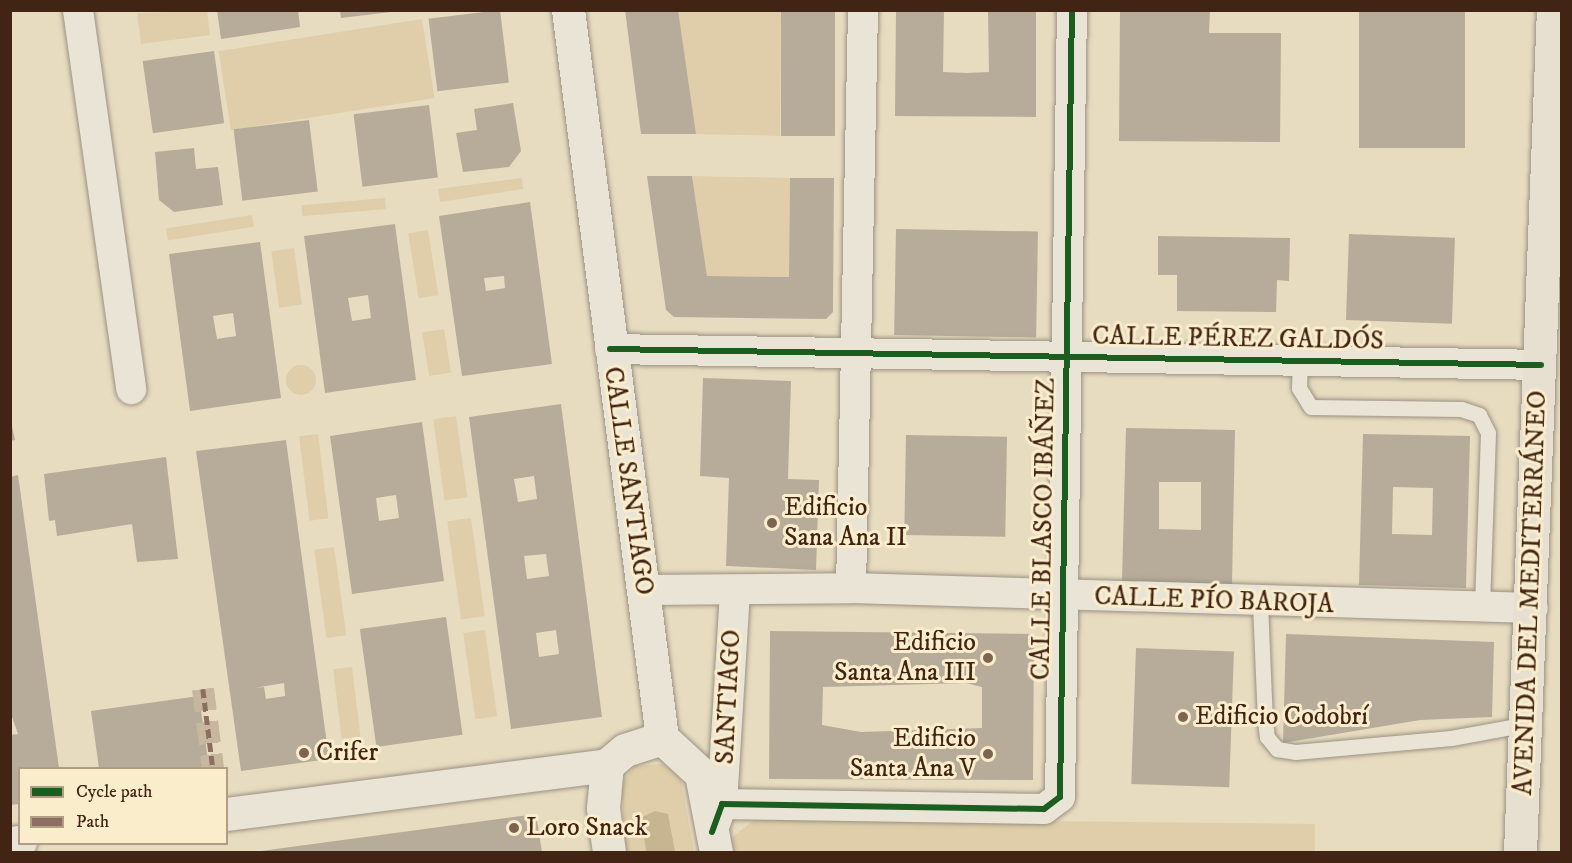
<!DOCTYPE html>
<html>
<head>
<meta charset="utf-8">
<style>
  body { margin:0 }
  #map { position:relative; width:1572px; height:863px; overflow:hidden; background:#e7dcc0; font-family:"IM FELL DW Pica",serif }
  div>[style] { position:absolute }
  .green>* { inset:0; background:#dfcea9; transform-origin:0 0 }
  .round { border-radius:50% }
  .water>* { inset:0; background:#c7b490 }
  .building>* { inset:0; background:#b6ac99; transform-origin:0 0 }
  .pedestrian-tunnel>* { height:22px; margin-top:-11px; transform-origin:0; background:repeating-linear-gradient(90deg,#c6b79e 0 22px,transparent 0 33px) }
  .roads { filter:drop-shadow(0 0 2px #9c9281) drop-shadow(0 0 2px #9c9281) }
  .service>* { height:15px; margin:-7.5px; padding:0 7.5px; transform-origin:7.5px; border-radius:7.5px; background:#eae4d7 }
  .minor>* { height:30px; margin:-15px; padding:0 15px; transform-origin:15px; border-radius:15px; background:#eae4d7 }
  .tertiary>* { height:33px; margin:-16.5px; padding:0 16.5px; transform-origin:16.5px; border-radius:16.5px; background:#eae4d7 }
  .primary>* { height:33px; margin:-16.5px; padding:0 16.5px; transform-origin:16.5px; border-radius:16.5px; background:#e7e0d0 }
  .quiet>* { height:4.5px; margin-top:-2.25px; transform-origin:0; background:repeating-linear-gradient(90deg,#8d6e63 0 9px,transparent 0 13.5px) }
  .cycleway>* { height:6px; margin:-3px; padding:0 3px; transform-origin:3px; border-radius:3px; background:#1b5e20 }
  .dots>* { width:16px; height:16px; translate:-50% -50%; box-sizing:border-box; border:3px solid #faedcc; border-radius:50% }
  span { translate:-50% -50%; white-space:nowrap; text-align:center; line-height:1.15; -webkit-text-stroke:6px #faedcc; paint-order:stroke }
  .street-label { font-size:26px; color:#422415 }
  .poi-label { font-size:26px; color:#422415 }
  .left { translate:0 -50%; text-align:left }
  .right { translate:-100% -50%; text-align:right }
  .frame { position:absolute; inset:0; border:12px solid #422415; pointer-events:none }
  .legend { position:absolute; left:18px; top:767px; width:210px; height:78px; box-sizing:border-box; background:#faedcc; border:2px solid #b09d83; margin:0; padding:8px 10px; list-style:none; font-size:18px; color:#422415 }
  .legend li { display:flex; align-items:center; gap:12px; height:30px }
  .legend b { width:30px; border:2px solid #b09d83 }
</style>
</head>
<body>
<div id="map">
  <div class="green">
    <div style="clip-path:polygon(207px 11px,210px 35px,141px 44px,137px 13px)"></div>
    <div style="clip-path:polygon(678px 11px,781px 11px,780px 136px,696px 134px)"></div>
    <div style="left:422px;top:19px;width:80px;height:206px;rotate:81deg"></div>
    <div style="clip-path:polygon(692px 176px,790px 178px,789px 277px,707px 276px)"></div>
    <div style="clip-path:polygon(522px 178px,523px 189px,440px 202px,438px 189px)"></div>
    <div style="left:385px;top:198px;width:11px;height:84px;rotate:85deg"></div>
    <div style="left:252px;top:215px;width:12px;height:87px;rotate:81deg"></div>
    <div style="left:428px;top:230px;width:66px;height:20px;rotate:81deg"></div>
    <div style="left:294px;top:248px;width:57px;height:23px;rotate:82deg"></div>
    <div style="left:444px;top:329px;width:44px;height:22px;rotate:81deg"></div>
    <div class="round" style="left:286px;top:365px;width:30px;height:30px"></div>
    <div style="left:456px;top:416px;width:82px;height:23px;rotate:82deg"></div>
    <div style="left:318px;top:434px;width:85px;height:19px;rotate:83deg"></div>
    <div style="left:471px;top:518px;width:99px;height:24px;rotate:82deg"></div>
    <div style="left:334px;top:547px;width:89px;height:20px;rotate:82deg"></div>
    <div style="left:485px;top:630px;width:87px;height:22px;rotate:82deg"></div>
    <div style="left:352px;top:667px;width:70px;height:19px;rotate:83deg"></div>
    <div style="clip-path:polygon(663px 764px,681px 779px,694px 852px,626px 852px,621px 783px,635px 766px)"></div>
    <div style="clip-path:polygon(757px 818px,1315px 824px,1315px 852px,727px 852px,731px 838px)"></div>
  </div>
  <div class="water">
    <div style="clip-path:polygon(655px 811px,668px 814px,675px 852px,646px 852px,642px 817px)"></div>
  </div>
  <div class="building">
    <div style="clip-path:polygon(217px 10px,298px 10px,300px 27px,221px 39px)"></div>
    <div style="clip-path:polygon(340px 10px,391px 10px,391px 12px,341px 18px)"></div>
    <div style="left:500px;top:10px;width:73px;height:72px;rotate:83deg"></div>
    <div style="clip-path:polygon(625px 10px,678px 10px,696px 134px,641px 134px)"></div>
    <div style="left:781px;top:10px;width:54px;height:126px"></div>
    <div style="clip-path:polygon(896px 10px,944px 10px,943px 72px,967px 73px,989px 72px,988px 10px,1036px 10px,1036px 117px,895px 116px)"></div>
    <div style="clip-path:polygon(1120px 10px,1210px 10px,1209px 33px,1281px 33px,1280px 142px,1119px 141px)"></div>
    <div style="left:1359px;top:10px;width:106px;height:138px"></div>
    <div style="left:214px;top:51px;width:73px;height:72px;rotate:82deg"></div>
    <div style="clip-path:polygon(513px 103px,521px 151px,509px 167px,463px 172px,456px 133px,477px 130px,474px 109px)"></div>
    <div style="left:429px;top:105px;width:73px;height:76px;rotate:83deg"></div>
    <div style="left:309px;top:120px;width:72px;height:76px;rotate:83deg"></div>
    <div style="clip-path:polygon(194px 148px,196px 169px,218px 167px,223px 205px,174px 212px,159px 200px,155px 152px)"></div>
    <div style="clip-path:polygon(647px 176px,692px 176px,707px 276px,789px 277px,790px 178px,834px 178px,833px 312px,826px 319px,674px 317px,666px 310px)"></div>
    <div style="clip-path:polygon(evenodd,530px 202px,552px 364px,462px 376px,439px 216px,530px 202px,504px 276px,505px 288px,486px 291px,484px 278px,504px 276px)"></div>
    <div style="clip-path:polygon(evenodd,395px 224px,416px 380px,325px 393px,304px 236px,395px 224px,368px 295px,371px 318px,352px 321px,348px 298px,368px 295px)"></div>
    <div style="left:896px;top:229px;width:142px;height:106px;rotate:1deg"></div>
    <div style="left:1349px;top:234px;width:106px;height:86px;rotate:2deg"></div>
    <div style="clip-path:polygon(1158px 236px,1290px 238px,1289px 281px,1277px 280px,1276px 312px,1177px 311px,1177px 275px,1158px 275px)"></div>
    <div style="clip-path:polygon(evenodd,260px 242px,281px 398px,190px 411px,169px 254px,260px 242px,233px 313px,236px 336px,217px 339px,213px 316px,233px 313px)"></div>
    <div style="clip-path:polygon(703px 378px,791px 381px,788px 479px,819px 480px,816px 570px,726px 566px,729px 478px,700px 476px)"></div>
    <div style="clip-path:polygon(evenodd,561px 404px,602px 717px,511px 729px,469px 417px,561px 404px,534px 476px,537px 499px,518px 502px,514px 479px,534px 476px,561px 404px,546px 554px,549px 576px,527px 579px,524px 556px,546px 554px,561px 404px,556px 630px,559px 654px,539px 657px,536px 633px,556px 630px)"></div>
    <div style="clip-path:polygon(10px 417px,15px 440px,10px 441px)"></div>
    <div style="clip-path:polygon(evenodd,422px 422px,444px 581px,352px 594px,330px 436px,422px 422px,396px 495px,399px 518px,379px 521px,376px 498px,396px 495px)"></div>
    <div style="clip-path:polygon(evenodd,1126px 428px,1235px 430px,1232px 584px,1122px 581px,1126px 428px,1159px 482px,1201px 482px,1201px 530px,1159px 529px,1159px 482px)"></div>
    <div style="clip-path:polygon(evenodd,1363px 434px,1470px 436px,1466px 588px,1359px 585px,1363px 434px,1393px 487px,1433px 488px,1432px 535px,1392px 534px,1393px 487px)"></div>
    <div style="left:906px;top:435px;width:101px;height:100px;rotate:1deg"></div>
    <div style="clip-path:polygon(evenodd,286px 440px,329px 759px,241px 771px,196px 451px,286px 440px,284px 683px,285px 696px,266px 699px,264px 687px,254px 688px,284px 683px)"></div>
    <div style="clip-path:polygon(166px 457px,178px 559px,137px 562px,132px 524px,57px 536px,55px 520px,49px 521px,44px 474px)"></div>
    <div style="clip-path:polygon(18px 475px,59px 768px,20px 768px,20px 804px,10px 805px,10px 735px,18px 734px,10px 711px,10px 477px)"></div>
    <div style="left:446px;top:617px;width:119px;height:87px;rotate:82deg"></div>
    <div style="clip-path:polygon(evenodd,770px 631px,1034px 634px,1033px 780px,769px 779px,770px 631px,966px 683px,982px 687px,982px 728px,861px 732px,822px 725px,823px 687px,966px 683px)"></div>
    <div style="clip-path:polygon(1286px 634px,1494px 642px,1492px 717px,1420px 720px,1283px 743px)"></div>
    <div style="left:1136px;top:648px;width:98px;height:136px;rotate:2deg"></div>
    <div style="clip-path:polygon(199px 696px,209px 768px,99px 768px,91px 711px)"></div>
    <div style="clip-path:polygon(536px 814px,542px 852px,261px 852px,261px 851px)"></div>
  </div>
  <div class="pedestrian-tunnel">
    <div style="left:203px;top:689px;width:80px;rotate:82.8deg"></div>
  </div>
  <div class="roads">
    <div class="service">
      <div style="left:1300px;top:360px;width:28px;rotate:92deg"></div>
      <div style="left:1299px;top:388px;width:22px;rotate:58deg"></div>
      <div style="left:1311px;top:407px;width:150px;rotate:0.8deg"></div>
      <div style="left:1461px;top:409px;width:19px;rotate:18deg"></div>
      <div style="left:1479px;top:415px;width:20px;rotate:63deg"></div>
      <div style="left:1488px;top:433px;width:174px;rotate:92deg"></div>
      <div style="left:1260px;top:603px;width:118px;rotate:87.6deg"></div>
      <div style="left:1265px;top:721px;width:16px;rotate:83deg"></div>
      <div style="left:1267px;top:737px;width:16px;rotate:50deg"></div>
      <div style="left:1277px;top:749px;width:18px;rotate:9deg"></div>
      <div style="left:1295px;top:752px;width:157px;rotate:-5.1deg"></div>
      <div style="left:1451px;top:738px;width:77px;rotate:-10.4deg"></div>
    </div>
    <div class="minor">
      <div style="left:78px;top:10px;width:383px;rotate:82deg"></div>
      <div style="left:610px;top:349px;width:931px;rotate:0.98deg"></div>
      <div style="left:851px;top:588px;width:578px;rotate:-88.81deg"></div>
      <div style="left:642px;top:590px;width:209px;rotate:-0.5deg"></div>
      <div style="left:851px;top:588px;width:682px;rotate:1.68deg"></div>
      <div style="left:722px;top:804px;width:214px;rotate:-86.5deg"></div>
      <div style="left:712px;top:832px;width:30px;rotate:-70deg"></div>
      <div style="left:722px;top:804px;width:322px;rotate:0.9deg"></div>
      <div style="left:1044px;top:809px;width:20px;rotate:-37deg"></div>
      <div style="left:1060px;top:797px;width:787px;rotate:-89.13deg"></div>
    </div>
    <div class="tertiary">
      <div style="left:568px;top:10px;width:734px;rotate:82.64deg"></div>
      <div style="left:226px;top:814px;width:384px;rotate:-7.3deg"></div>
      <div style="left:10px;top:843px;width:10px;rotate:-6deg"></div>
      <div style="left:609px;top:852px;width:44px;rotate:-97.8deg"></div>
      <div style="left:603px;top:808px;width:43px;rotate:-84.7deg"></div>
      <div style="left:607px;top:765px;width:23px;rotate:-40deg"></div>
      <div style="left:625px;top:750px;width:39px;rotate:-18deg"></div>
      <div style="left:662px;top:738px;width:53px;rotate:42.7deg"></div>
      <div style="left:701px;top:774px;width:79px;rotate:79.1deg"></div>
    </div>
    <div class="primary">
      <div style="left:1520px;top:852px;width:843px;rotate:-87.76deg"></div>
    </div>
  </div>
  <div class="quiet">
    <div style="left:203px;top:689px;width:80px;rotate:82.8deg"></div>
  </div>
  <div class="cycleway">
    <div style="left:610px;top:349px;width:931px;rotate:0.98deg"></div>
    <div style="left:712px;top:832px;width:30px;rotate:-70deg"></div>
    <div style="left:722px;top:804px;width:322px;rotate:0.9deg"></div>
    <div style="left:1044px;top:809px;width:20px;rotate:-37deg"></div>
    <div style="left:1060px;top:797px;width:787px;rotate:-89.13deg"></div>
  </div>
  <div class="dots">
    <div style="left:772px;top:523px;background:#7c6451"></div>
    <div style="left:988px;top:658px;background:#7c6451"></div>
    <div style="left:1183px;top:717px;background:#7c6451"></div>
    <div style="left:304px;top:753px;background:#7c6451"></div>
    <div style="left:988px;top:754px;background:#7c6451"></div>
    <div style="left:514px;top:828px;background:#7c6451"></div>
  </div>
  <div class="street-label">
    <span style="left:1238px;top:339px;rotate:1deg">CALLE PÉREZ GALDÓS</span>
    <span style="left:628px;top:481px;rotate:82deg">CALLE SANTIAGO</span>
    <span style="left:1044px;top:529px;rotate:-89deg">CALLE BLASCO IBÁÑEZ</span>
    <span style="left:1531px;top:593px;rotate:-88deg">AVENIDA DEL MEDITERRÁNEO</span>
    <span style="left:1214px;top:601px;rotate:2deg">CALLE PÍO BAROJA</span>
    <span style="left:729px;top:697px;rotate:-87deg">SANTIAGO</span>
  </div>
  <div class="poi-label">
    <span class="left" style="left:784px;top:523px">Edificio<br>Sana Ana II</span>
    <span class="right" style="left:976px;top:658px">Edificio<br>Santa Ana III</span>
    <span class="left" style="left:1195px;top:717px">Edificio Codobrí</span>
    <span class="right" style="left:976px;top:754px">Edificio<br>Santa Ana V</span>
    <span class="left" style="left:316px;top:753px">Crifer</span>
    <span class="left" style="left:526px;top:828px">Loro Snack</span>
  </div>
  <div class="frame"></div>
  <ul class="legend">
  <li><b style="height:8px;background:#1b5e20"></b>Cycle path</li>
  <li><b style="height:8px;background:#8d6e63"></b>Path</li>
  </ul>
</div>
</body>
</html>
